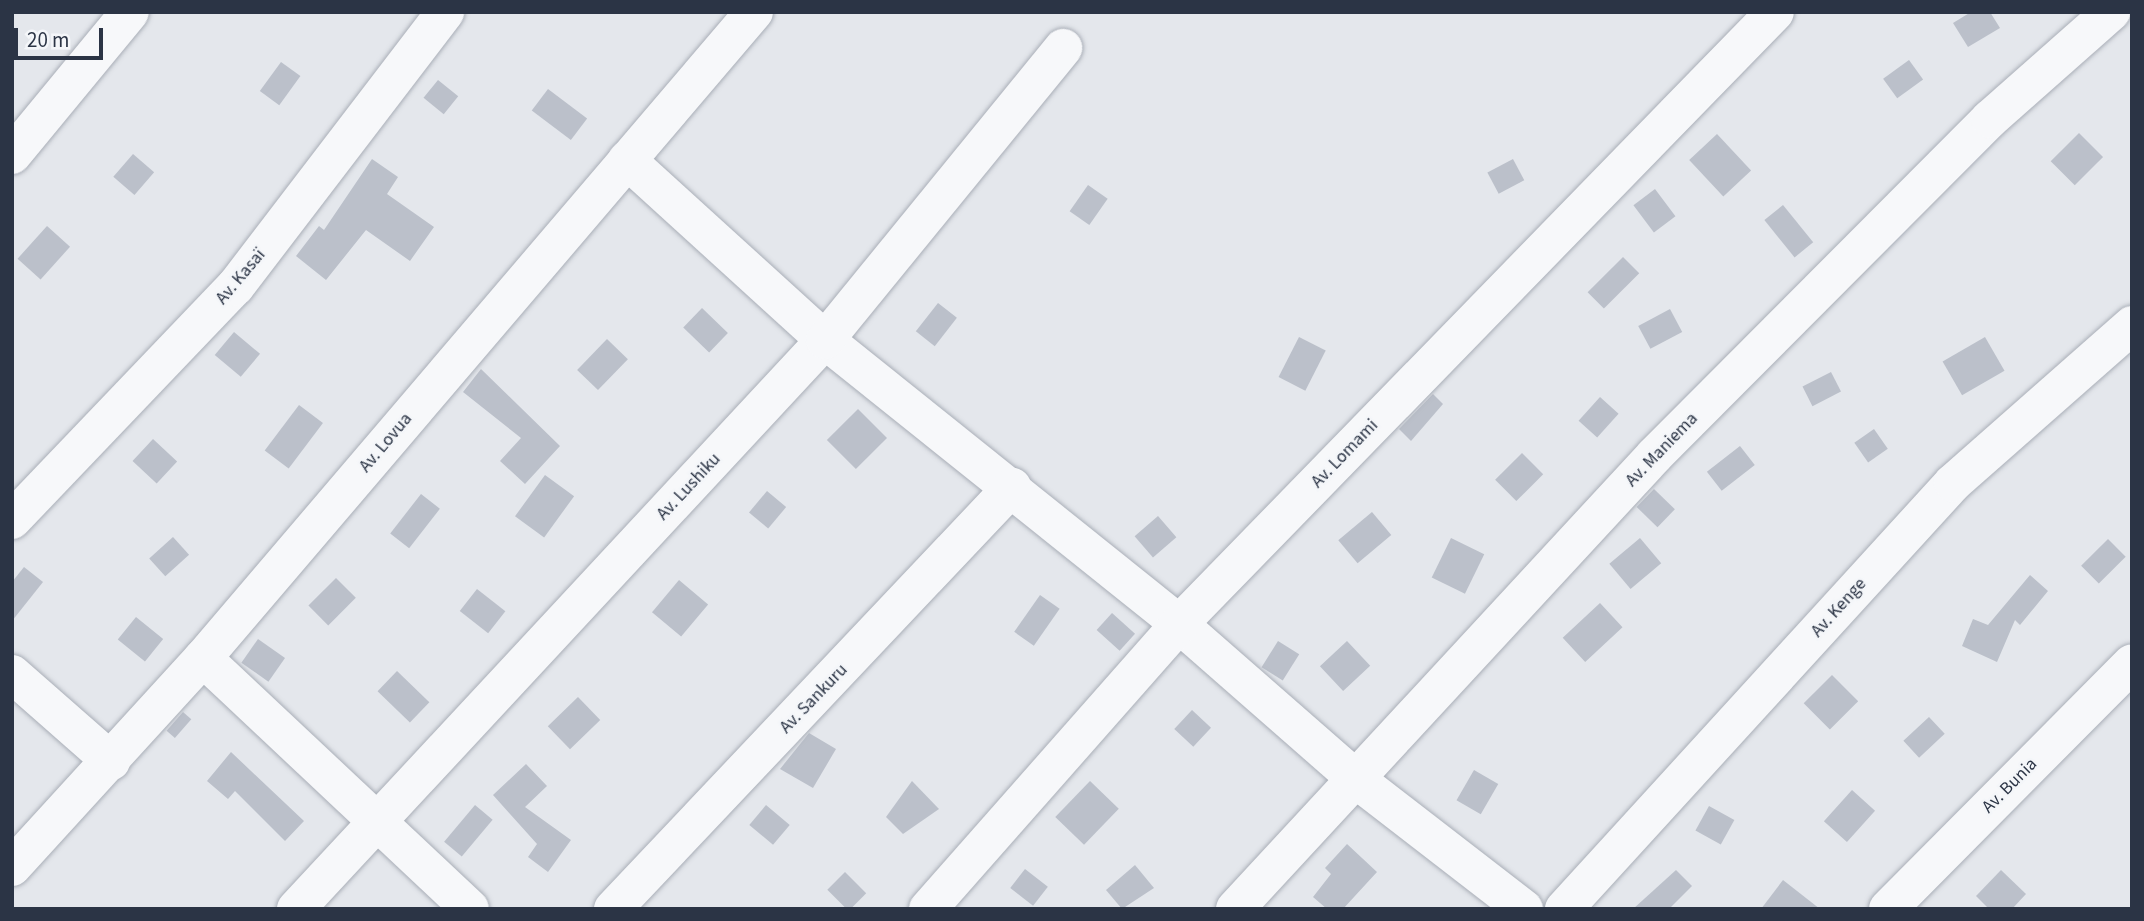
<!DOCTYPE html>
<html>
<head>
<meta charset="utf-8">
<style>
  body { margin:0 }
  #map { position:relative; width:2144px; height:921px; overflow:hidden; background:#e4e7ec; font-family:"Source Sans 3",sans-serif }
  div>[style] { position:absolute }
  .building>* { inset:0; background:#bbc0ca; transform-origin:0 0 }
  .roads { filter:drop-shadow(0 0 2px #a9aeb7) drop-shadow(0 0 2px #a9aeb7) }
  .minor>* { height:38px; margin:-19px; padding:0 19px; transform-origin:19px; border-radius:19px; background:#f7f8fa }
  span { translate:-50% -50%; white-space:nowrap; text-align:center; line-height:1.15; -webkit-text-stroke:5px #f4f6f9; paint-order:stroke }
  .street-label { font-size:18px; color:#2b3445 }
  .frame { position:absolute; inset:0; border:14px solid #2b3445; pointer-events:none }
  .scale { position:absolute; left:14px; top:28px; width:89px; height:32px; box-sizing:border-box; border:4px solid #2b3445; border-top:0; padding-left:9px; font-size:21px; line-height:24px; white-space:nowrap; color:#2b3445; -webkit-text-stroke:5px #f4f6f9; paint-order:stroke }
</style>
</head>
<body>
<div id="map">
  <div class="building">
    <div style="clip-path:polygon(1971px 12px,1990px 12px,2000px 28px,1968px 47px,1953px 23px)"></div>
    <div style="left:1909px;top:60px;width:24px;height:32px;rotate:54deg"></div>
    <div style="left:281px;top:62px;width:24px;height:36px;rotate:36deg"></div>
    <div style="left:438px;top:80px;width:26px;height:23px;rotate:39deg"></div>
    <div style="left:548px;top:89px;width:49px;height:27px;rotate:37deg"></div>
    <div style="left:2079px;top:133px;width:34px;height:40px;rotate:45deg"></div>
    <div style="left:1717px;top:134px;width:50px;height:38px;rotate:47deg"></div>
    <div style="left:133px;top:154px;width:28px;height:30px;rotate:41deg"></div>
    <div style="clip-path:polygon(372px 159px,398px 177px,387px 194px,434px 227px,410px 261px,366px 230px,326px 280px,296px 256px,319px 226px,324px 230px)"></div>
    <div style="left:1513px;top:159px;width:24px;height:29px;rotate:62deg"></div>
    <div style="left:1088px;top:185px;width:24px;height:32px;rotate:35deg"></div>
    <div style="left:1655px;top:189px;width:34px;height:27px;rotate:53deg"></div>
    <div style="left:1783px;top:205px;width:48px;height:24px;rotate:51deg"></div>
    <div style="left:47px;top:226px;width:31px;height:44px;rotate:42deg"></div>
    <div style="left:1623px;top:257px;width:23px;height:50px;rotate:45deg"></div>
    <div style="left:938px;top:303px;width:24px;height:36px;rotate:38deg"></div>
    <div style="left:702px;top:308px;width:36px;height:27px;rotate:44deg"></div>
    <div style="left:1670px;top:309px;width:26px;height:36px;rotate:62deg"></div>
    <div style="left:234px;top:332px;width:34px;height:30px;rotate:40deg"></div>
    <div style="left:1299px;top:337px;width:30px;height:45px;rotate:27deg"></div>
    <div style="left:1985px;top:337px;width:39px;height:49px;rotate:60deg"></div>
    <div style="left:607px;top:339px;width:29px;height:43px;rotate:44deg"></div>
    <div style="clip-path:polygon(481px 369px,560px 446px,525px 484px,500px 461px,521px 438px,463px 392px)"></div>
    <div style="left:1831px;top:372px;width:22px;height:32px;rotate:63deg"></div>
    <div style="clip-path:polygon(1433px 394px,1443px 404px,1411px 441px,1399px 429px)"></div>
    <div style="left:1600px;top:397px;width:25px;height:32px;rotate:42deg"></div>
    <div style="left:299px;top:405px;width:30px;height:57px;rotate:37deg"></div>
    <div style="left:858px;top:409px;width:41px;height:44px;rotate:45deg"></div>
    <div style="left:1874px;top:429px;width:24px;height:24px;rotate:55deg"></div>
    <div style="left:153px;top:439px;width:33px;height:30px;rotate:43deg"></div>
    <div style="left:1740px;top:446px;width:24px;height:42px;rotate:52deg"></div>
    <div style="left:1522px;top:453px;width:30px;height:38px;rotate:45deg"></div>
    <div style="left:545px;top:475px;width:36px;height:51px;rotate:36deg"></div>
    <div style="left:1654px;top:489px;width:29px;height:25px;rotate:44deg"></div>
    <div style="left:767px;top:491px;width:25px;height:28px;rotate:40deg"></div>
    <div style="left:421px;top:494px;width:24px;height:50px;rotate:38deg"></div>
    <div style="left:1372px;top:512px;width:30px;height:44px;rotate:50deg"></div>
    <div style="left:1158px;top:516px;width:28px;height:31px;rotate:49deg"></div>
    <div style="left:173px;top:537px;width:24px;height:32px;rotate:48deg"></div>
    <div style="left:1451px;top:538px;width:37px;height:44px;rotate:26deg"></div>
    <div style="left:1640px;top:538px;width:33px;height:40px;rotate:50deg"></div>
    <div style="left:2108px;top:539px;width:25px;height:38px;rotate:45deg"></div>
    <div style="clip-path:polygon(24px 567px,43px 582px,12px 621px,12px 582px)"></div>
    <div style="clip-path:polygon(2030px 575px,2048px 591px,2020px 625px,2015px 620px,1997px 662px,1962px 646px,1973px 619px,1988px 625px)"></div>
    <div style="left:336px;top:578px;width:28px;height:39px;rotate:45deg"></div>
    <div style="left:679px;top:580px;width:38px;height:42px;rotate:40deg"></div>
    <div style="left:477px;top:589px;width:36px;height:28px;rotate:38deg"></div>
    <div style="left:1040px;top:595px;width:24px;height:45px;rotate:35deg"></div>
    <div style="left:1600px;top:603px;width:33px;height:51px;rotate:47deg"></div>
    <div style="left:1112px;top:613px;width:31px;height:23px;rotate:42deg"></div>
    <div style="left:136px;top:617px;width:35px;height:29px;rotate:39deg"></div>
    <div style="left:258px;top:639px;width:33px;height:29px;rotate:35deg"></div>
    <div style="left:1278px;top:641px;width:25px;height:31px;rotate:32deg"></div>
    <div style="left:1347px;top:641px;width:34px;height:37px;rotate:47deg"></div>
    <div style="left:397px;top:671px;width:45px;height:28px;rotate:44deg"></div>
    <div style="left:1832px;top:675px;width:37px;height:40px;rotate:45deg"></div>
    <div style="left:578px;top:697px;width:32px;height:42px;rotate:46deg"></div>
    <div style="left:1192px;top:710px;width:26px;height:26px;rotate:43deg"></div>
    <div style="left:183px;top:712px;width:11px;height:25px;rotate:41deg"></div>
    <div style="left:1929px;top:717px;width:23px;height:35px;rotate:47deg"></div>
    <div style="clip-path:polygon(809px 733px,836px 749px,813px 788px,780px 769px)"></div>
    <div style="clip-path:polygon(231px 752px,304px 821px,285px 841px,235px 791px,228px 799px,207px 781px)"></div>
    <div style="clip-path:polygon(526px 764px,547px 786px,525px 807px,571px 840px,548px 872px,528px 857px,537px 844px,493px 795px)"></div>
    <div style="left:1474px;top:770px;width:28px;height:35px;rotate:30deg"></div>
    <div style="clip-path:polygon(912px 781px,939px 809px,903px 834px,886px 817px)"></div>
    <div style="left:1090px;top:781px;width:40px;height:50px;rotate:44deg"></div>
    <div style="left:1852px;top:790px;width:31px;height:42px;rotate:42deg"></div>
    <div style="left:475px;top:805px;width:23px;height:48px;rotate:40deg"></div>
    <div style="left:766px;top:805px;width:31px;height:26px;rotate:40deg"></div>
    <div style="left:1709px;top:806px;width:29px;height:28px;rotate:29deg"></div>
    <div style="clip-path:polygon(1347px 844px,1377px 872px,1343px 909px,1327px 909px,1313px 897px,1331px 874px,1325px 868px)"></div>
    <div style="clip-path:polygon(1135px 865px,1154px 888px,1122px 909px,1106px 890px)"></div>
    <div style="left:1025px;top:869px;width:29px;height:24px;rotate:38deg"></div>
    <div style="clip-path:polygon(1676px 870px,1692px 886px,1669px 909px,1633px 909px)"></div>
    <div style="clip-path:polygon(2001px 870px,2026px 894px,2012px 909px,1989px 909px,1976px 896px)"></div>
    <div style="left:845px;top:872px;width:30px;height:25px;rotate:45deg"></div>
    <div style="clip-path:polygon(1783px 880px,1820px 909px,1761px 909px)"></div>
  </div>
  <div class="roads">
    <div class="minor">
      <div style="left:12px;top:155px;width:185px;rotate:-50.5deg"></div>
      <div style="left:627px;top:160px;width:268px;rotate:42.3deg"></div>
      <div style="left:825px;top:340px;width:454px;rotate:38.7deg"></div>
      <div style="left:1179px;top:624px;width:237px;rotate:41.2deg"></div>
      <div style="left:1357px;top:780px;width:211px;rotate:37.7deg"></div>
      <div style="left:12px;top:520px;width:323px;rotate:-46.3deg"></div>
      <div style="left:235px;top:287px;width:346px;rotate:-52.6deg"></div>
      <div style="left:203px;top:658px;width:366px;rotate:43.2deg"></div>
      <div style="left:12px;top:674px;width:132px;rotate:41.3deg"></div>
      <div style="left:12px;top:867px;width:283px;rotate:-47.6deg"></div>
      <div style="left:203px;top:658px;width:849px;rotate:-49.54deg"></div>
      <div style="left:296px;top:909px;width:777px;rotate:-47.09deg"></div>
      <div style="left:825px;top:340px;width:377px;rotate:-50.8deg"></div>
      <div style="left:613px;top:909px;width:581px;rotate:-46.6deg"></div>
      <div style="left:928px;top:909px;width:380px;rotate:-48.6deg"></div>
      <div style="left:1179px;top:624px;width:854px;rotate:-45.76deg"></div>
      <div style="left:1235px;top:909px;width:618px;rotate:-47.23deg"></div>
      <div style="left:1655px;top:455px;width:474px;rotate:-45.1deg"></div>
      <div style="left:1990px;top:119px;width:162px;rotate:-41.5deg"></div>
      <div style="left:1564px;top:909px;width:577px;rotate:-47.6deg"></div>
      <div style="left:1953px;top:483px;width:239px;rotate:-41.4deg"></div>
      <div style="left:1888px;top:909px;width:346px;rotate:-45.2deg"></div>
    </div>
  </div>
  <div class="street-label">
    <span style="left:241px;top:277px;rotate:-50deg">Av. Kasaï</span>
    <span style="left:386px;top:443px;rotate:-50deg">Av. Lovua</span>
    <span style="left:1662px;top:450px;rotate:-46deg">Av. Maniema</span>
    <span style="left:1345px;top:454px;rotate:-46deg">Av. Lomami</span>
    <span style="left:689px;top:487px;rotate:-47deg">Av. Lushiku</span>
    <span style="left:1839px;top:608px;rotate:-48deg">Av. Kenge</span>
    <span style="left:814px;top:699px;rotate:-46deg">Av. Sankuru</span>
    <span style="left:2010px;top:786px;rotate:-45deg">Av. Bunia</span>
  </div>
  <div class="frame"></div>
  <div class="scale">20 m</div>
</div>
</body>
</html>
